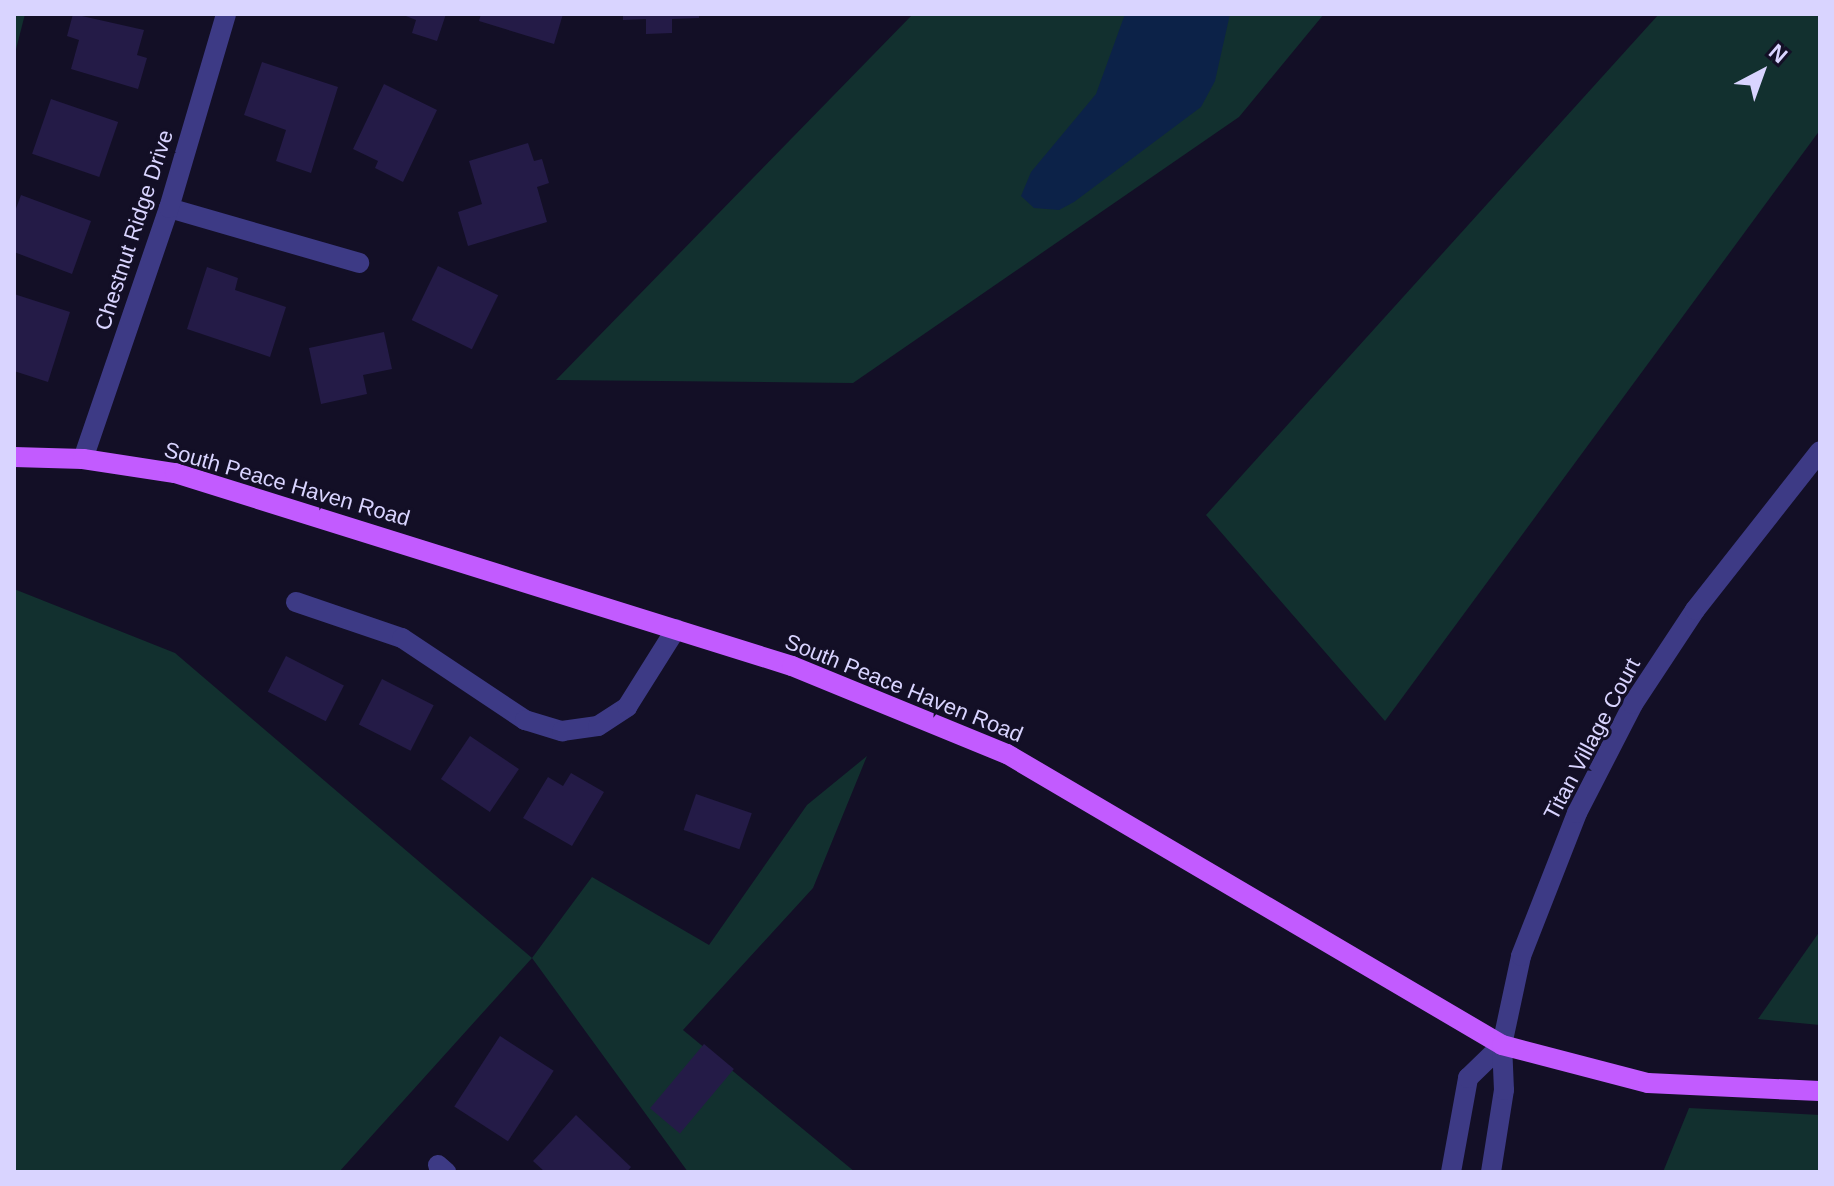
<!DOCTYPE html>
<html>
<head>
<meta charset="utf-8">
<style>
  body { margin:0 }
  #map { position:relative; width:1834px; height:1186px; overflow:hidden; background:#130f26; font-family:Helvetica,sans-serif }
  div>[style] { position:absolute }
  .green>* { inset:0; background:#12302f }
  .water>* { inset:0; background:#0c2248 }
  .building>* { inset:0; background:#241b47; transform-origin:0 0 }
  .minor>* { height:20px; margin:-10px; padding:0 10px; transform-origin:10px; border-radius:10px; background:#3d3a85 }
  .major>* { height:20px; margin:-10px; padding:0 10px; transform-origin:10px; border-radius:10px; background:#c25bff }
  span { translate:-50% -50%; white-space:nowrap; text-align:center; line-height:1.15; -webkit-text-stroke:6px #130f26; paint-order:stroke }
  .street-label { font-size:22px; color:#d9d4ff }
  .frame { position:absolute; inset:0; border:16px solid #d9d4ff; pointer-events:none }
  .north { position:absolute; left:1722px; top:32px; width:80px; height:80px; -webkit-text-stroke:6px #130f26; paint-order:stroke; rotate:41deg; font-size:22px; font-weight:700; line-height:32px; text-align:center; color:#d9d4ff }
  .north::after { content:''; display:block; margin:auto; width:28px; height:36px; background:#d9d4ff; clip-path:polygon(50% 0,100% 100%,50% 72%,0 100%) }
</style>
</head>
<body>
<div id="map">
  <div class="green">
    <div style="clip-path:polygon(14px 14px,25px 14px,14px 57px)"></div>
    <div style="clip-path:polygon(913px 14px,1324px 14px,1239px 117px,853px 383px,556px 380px)"></div>
    <div style="clip-path:polygon(1659px 14px,1820px 14px,1820px 130px,1385px 721px,1206px 515px)"></div>
    <div style="clip-path:polygon(14px 589px,175px 653px,532px 958px,592px 877px,709px 945px,807px 805px,867px 756px,813px 888px,683px 1030px,855px 1172px,688px 1172px,532px 958px,339px 1172px,14px 1172px)"></div>
    <div style="clip-path:polygon(1820px 931px,1820px 1025px,1758px 1019px)"></div>
    <div style="clip-path:polygon(1689px 1108px,1820px 1115px,1820px 1172px,1663px 1172px)"></div>
  </div>
  <div class="water">
    <div style="clip-path:polygon(1125px 14px,1230px 14px,1215px 81px,1201px 107px,1074px 202px,1059px 210px,1034px 208px,1021px 196px,1031px 172px,1096px 94px)"></div>
  </div>
  <div class="building">
    <div style="clip-path:polygon(73px 14px,144px 30px,137px 55px,147px 58px,138px 89px,71px 69px,79px 40px,67px 36px)"></div>
    <div style="clip-path:polygon(401px 14px,446px 14px,437px 41px,412px 33px,416px 20px)"></div>
    <div style="clip-path:polygon(481px 14px,563px 14px,554px 44px,479px 21px)"></div>
    <div style="clip-path:polygon(623px 14px,699px 14px,699px 18px,672px 19px,672px 33px,646px 34px,646px 19px,623px 20px)"></div>
    <div style="clip-path:polygon(262px 62px,338px 87px,311px 173px,276px 161px,286px 130px,244px 115px)"></div>
    <div style="clip-path:polygon(384px 84px,437px 110px,403px 182px,375px 168px,378px 161px,353px 149px)"></div>
    <div style="left:51px;top:99px;width:71px;height:58px;rotate:19deg"></div>
    <div style="clip-path:polygon(528px 143px,534px 161px,542px 159px,549px 183px,537px 187px,547px 222px,468px 246px,458px 212px,482px 204px,469px 161px)"></div>
    <div style="clip-path:polygon(21px 195px,91px 221px,72px 274px,14px 252px,14px 214px)"></div>
    <div style="left:438px;top:266px;width:67px;height:60px;rotate:26deg"></div>
    <div style="clip-path:polygon(207px 267px,238px 278px,235px 290px,286px 307px,270px 357px,187px 329px)"></div>
    <div style="clip-path:polygon(14px 294px,70px 312px,48px 382px,14px 371px)"></div>
    <div style="clip-path:polygon(384px 332px,392px 369px,363px 375px,367px 394px,321px 404px,309px 348px)"></div>
    <div style="left:286px;top:656px;width:65px;height:40px;rotate:27deg"></div>
    <div style="left:382px;top:679px;width:58px;height:51px;rotate:27deg"></div>
    <div style="left:470px;top:736px;width:59px;height:52px;rotate:34deg"></div>
    <div style="clip-path:polygon(571px 773px,604px 792px,572px 846px,523px 818px,548px 777px,563px 786px)"></div>
    <div style="left:696px;top:794px;width:59px;height:38px;rotate:19deg"></div>
    <div style="left:500px;top:1036px;width:64px;height:84px;rotate:33deg"></div>
    <div style="left:704px;top:1044px;width:39px;height:84px;rotate:40deg"></div>
    <div style="clip-path:polygon(576px 1115px,631px 1167px,627px 1172px,545px 1172px,533px 1161px)"></div>
  </div>
  <div class="minor">
    <div style="left:169px;top:208px;width:198px;rotate:16.1deg"></div>
    <div style="left:83px;top:459px;width:265px;rotate:-71.1deg"></div>
    <div style="left:169px;top:208px;width:202px;rotate:-73.6deg"></div>
    <div style="left:296px;top:602px;width:112px;rotate:18.8deg"></div>
    <div style="left:402px;top:638px;width:148px;rotate:33.7deg"></div>
    <div style="left:525px;top:720px;width:39px;rotate:17deg"></div>
    <div style="left:562px;top:731px;width:36px;rotate:-8deg"></div>
    <div style="left:598px;top:726px;width:35px;rotate:-33deg"></div>
    <div style="left:627px;top:707px;width:92px;rotate:-57.9deg"></div>
    <div style="left:438px;top:1165px;width:11px;rotate:41deg"></div>
    <div style="left:1451px;top:1172px;width:96px;rotate:-79.7deg"></div>
    <div style="left:1468px;top:1078px;width:47px;rotate:-44.1deg"></div>
    <div style="left:1491px;top:1172px;width:83px;rotate:-81deg"></div>
    <div style="left:1504px;top:1090px;width:45px;rotate:-92.5deg"></div>
    <div style="left:1502px;top:1045px;width:91px;rotate:-77.9deg"></div>
    <div style="left:1521px;top:956px;width:154px;rotate:-68.6deg"></div>
    <div style="left:1577px;top:813px;width:123px;rotate:-62.8deg"></div>
    <div style="left:1633px;top:704px;width:113px;rotate:-56.6deg"></div>
    <div style="left:1695px;top:610px;width:202px;rotate:-51.8deg"></div>
  </div>
  <div class="major">
    <div style="left:14px;top:457px;width:69px;rotate:1.7deg"></div>
    <div style="left:83px;top:459px;width:93px;rotate:8.7deg"></div>
    <div style="left:175px;top:473px;width:646px;rotate:17.37deg"></div>
    <div style="left:792px;top:666px;width:232px;rotate:22.3deg"></div>
    <div style="left:1007px;top:754px;width:574px;rotate:30.45deg"></div>
    <div style="left:1502px;top:1045px;width:151px;rotate:14.6deg"></div>
    <div style="left:1648px;top:1083px;width:172px;rotate:2.7deg"></div>
  </div>
  <div class="street-label">
    <span style="left:134px;top:230px;rotate:-72deg">Chestnut Ridge Drive</span>
    <span style="left:287px;top:484px;rotate:16deg">South Peace Haven Road</span>
    <span style="left:904px;top:688px;rotate:22deg">South Peace Haven Road</span>
    <span style="left:1592px;top:739px;rotate:-62deg">Titan Village Court</span>
  </div>
  <div class="frame"></div>
  <div class="north">N</div>
</div>
</body>
</html>
